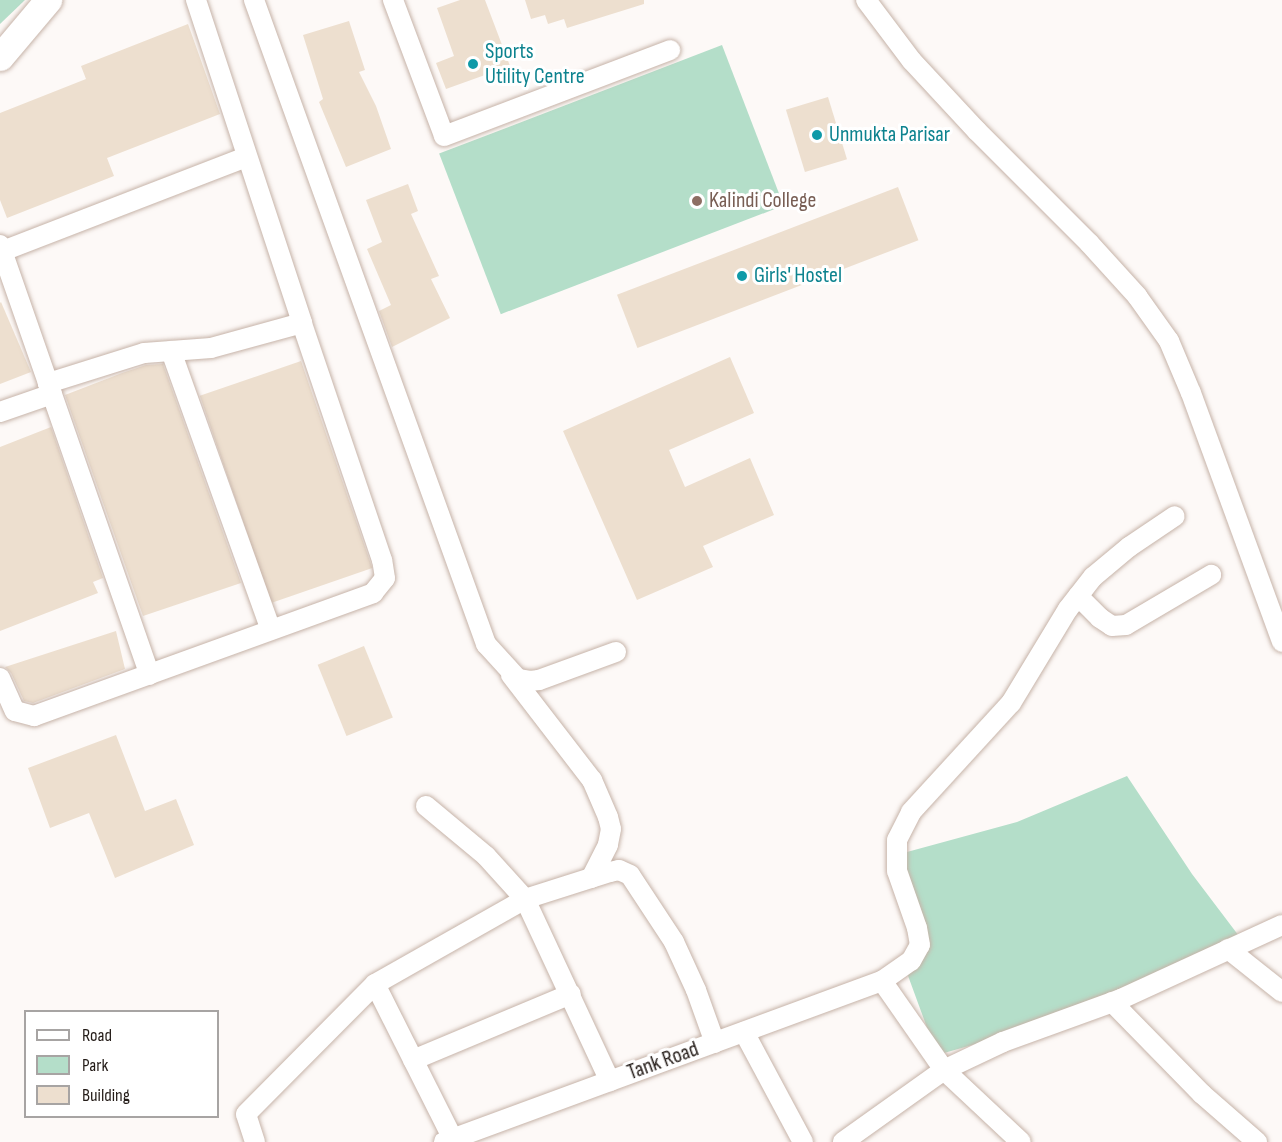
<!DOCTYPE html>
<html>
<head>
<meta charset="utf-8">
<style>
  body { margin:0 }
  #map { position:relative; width:1282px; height:1142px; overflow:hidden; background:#fdf9f7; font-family:"Sofia Sans Condensed",sans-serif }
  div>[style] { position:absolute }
  .green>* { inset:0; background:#b4dec9; transform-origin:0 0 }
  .building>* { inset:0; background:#eddfcf; transform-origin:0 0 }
  .roads { filter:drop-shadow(0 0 2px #c6b3a8) drop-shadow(0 0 2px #c6b3a8) }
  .street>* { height:20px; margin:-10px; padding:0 10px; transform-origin:10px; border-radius:10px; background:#fff }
  .secondary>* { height:27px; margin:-13.5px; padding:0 13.5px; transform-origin:13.5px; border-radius:13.5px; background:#fff }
  .dots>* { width:16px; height:16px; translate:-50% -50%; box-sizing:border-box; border:3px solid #fff; border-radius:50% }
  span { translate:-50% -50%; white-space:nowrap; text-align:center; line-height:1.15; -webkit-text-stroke:6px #fff; paint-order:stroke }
  .culture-label { font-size:22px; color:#0d838f }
  .left { translate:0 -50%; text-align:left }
  .education-label { font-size:22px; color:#785e54 }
  .street-label { font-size:22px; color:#241c18 }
  .legend { position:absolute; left:24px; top:1010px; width:195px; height:108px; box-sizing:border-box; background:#fff; border:2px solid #a7a4a3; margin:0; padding:8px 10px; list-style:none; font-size:18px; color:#241c18 }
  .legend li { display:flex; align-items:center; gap:12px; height:30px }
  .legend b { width:30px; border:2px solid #a7a4a3 }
</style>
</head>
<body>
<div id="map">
  <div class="green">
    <div style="clip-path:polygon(0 0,25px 0,0 24px)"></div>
    <div style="left:722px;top:45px;width:172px;height:303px;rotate:69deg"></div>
    <div style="clip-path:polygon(1127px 776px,1192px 874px,1245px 944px,1113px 1005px,937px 1055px,903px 962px,920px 947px,896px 855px,1017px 822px)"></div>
  </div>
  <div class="building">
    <div style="clip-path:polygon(460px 0,485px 0,510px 66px,446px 89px,436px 63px,454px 56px,437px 8px)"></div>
    <div style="clip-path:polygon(525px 0,644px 0,644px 4px,567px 28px,564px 19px,548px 24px,545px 15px,531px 19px)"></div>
    <div style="clip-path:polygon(349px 21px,365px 70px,359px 72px,376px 106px,391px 149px,346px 167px,319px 102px,323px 99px,303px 35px)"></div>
    <div style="clip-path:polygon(188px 24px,220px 114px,107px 158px,114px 176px,7px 218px,0 200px,0 113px,86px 79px,81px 66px)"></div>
    <div style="left:828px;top:97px;width:65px;height:44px;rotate:73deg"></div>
    <div style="clip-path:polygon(408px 184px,418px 211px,411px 214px,439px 276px,431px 279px,450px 318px,392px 347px,379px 311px,391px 305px,367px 249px,382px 242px,366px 200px)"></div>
    <div style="left:898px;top:187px;width:57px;height:301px;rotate:69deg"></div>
    <div style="clip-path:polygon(1px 302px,31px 372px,0 384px,0 303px)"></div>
    <div style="clip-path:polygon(730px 357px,754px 413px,669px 450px,685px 487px,750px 458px,774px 515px,703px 546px,713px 567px,637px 600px,563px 431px)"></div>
    <div style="left:301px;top:361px;width:219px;height:107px;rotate:71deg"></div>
    <div style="clip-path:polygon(163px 364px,241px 583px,143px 616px,65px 395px,122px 373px,146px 365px)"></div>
    <div style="clip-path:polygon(51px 427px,103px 578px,93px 582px,98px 593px,0 631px,0 447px)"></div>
    <div style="clip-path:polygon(116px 631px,125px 669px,33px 703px,24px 701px,11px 673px,5px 667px)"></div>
    <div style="left:364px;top:646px;width:77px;height:50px;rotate:68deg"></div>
    <div style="clip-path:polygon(116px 735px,145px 811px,176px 799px,194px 845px,115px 878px,89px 813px,50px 828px,28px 768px)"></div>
  </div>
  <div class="roads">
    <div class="street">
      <div style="left:196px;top:0;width:340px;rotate:71.8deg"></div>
      <div style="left:254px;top:0;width:685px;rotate:70.19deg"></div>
      <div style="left:486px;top:644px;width:47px;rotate:47.6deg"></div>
      <div style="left:518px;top:679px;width:12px;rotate:9deg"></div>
      <div style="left:530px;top:681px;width:9px;rotate:-6deg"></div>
      <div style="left:539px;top:680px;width:82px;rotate:-20deg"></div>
      <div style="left:393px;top:0;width:145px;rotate:69.4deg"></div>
      <div style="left:444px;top:136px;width:242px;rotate:-20.8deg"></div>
      <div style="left:866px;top:0;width:76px;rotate:53deg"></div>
      <div style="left:912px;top:61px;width:96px;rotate:47.1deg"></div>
      <div style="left:977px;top:131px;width:158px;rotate:45deg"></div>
      <div style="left:1089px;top:243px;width:72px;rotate:47.8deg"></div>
      <div style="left:1137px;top:296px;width:55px;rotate:54.6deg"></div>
      <div style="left:1169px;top:341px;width:56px;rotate:67.1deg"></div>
      <div style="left:1191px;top:393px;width:265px;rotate:69.9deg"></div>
      <div style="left:0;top:245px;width:455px;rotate:70.8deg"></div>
      <div style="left:0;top:252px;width:264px;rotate:-21.1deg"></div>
      <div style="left:171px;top:351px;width:296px;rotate:70.3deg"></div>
      <div style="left:0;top:412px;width:55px;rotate:-19.1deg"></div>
      <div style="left:1078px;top:596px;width:31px;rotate:45deg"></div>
      <div style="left:1100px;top:618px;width:14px;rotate:34deg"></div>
      <div style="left:1112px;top:626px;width:14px;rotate:-4deg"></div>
      <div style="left:1126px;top:625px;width:99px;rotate:-30.5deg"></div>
      <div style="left:511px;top:675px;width:133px;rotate:52.4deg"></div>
      <div style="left:592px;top:780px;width:40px;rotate:66.6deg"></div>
      <div style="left:608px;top:817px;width:12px;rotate:76deg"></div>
      <div style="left:611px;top:829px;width:16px;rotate:101deg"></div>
      <div style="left:608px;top:845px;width:37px;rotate:117deg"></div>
      <div style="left:0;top:678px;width:36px;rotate:66deg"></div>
      <div style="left:15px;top:711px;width:20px;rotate:15deg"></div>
      <div style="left:34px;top:716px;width:361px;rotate:-19.9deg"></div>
      <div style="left:373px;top:593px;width:19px;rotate:-51deg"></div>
      <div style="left:385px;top:578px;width:18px;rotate:-99deg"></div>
      <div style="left:382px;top:560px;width:250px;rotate:-108.7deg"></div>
      <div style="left:302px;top:323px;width:94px;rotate:164.6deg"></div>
      <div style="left:211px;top:348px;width:67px;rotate:175.7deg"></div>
      <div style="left:144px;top:353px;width:101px;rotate:162.6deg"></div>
      <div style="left:426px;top:806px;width:78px;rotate:39.8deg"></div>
      <div style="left:486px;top:856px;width:58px;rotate:47.8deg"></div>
      <div style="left:525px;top:899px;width:201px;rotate:65deg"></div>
      <div style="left:1228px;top:949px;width:69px;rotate:38.5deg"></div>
      <div style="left:882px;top:981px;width:108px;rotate:55.1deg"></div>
      <div style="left:944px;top:1070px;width:105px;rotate:43.1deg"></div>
      <div style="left:375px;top:984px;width:174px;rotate:63.3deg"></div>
      <div style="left:1112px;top:1002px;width:129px;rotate:45.6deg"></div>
      <div style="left:1202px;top:1094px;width:73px;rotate:41.1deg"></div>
      <div style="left:744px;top:1032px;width:125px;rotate:61.8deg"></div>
      <div style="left:413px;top:1060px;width:171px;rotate:-22.7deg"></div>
      <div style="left:255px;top:1142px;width:29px;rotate:-108deg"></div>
      <div style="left:246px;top:1114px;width:183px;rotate:-45.2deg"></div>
      <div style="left:375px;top:984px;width:172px;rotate:-29.5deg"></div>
      <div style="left:525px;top:899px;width:89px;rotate:-17.6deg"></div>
      <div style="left:610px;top:872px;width:9px;rotate:-13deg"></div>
      <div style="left:619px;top:870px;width:12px;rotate:24deg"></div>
      <div style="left:630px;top:875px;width:80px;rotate:56.7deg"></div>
      <div style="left:674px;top:942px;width:53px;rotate:65.4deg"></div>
      <div style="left:696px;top:990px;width:56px;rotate:70.3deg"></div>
      <div style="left:444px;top:1142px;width:467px;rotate:-20.2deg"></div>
      <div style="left:882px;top:981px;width:35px;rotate:-35deg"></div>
      <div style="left:911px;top:961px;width:18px;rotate:-61deg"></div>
      <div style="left:920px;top:945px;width:17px;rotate:-100deg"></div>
      <div style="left:917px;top:928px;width:60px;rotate:-109.3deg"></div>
      <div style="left:897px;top:871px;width:31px;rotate:-90deg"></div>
      <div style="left:897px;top:840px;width:31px;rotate:-63deg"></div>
      <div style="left:911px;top:812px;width:148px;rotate:-47.5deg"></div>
      <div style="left:1011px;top:703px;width:110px;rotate:-58.8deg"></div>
      <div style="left:1068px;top:609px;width:41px;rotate:-52deg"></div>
      <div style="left:1093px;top:577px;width:47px;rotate:-39.8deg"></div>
      <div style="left:1129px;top:547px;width:55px;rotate:-34deg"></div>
      <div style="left:843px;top:1142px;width:124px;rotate:-35.5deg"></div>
      <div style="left:944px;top:1070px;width:65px;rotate:-25.4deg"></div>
      <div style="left:1003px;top:1042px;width:126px;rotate:-20deg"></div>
      <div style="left:1121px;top:999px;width:177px;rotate:-24.7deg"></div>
    </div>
    <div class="secondary">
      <div style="left:0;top:57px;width:75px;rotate:-49.9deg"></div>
    </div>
  </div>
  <div class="dots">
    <div style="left:473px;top:64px;background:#0f9aa8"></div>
    <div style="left:817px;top:135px;background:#0f9aa8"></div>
    <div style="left:697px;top:201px;background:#8d6e63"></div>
    <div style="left:742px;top:276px;background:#0f9aa8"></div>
  </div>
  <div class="culture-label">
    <span class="left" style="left:485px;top:64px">Sports<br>Utility Centre</span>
    <span class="left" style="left:829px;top:135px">Unmukta Parisar</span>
    <span class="left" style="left:754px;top:276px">Girls' Hostel</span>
  </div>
  <div class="education-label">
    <span class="left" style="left:709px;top:201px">Kalindi College</span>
  </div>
  <div class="street-label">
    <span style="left:663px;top:1061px;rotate:-20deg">Tank Road</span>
  </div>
  <ul class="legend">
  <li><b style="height:8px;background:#fff"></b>Road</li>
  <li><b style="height:16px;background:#b4dec9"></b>Park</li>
  <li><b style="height:16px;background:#eddfcf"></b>Building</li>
  </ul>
</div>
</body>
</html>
